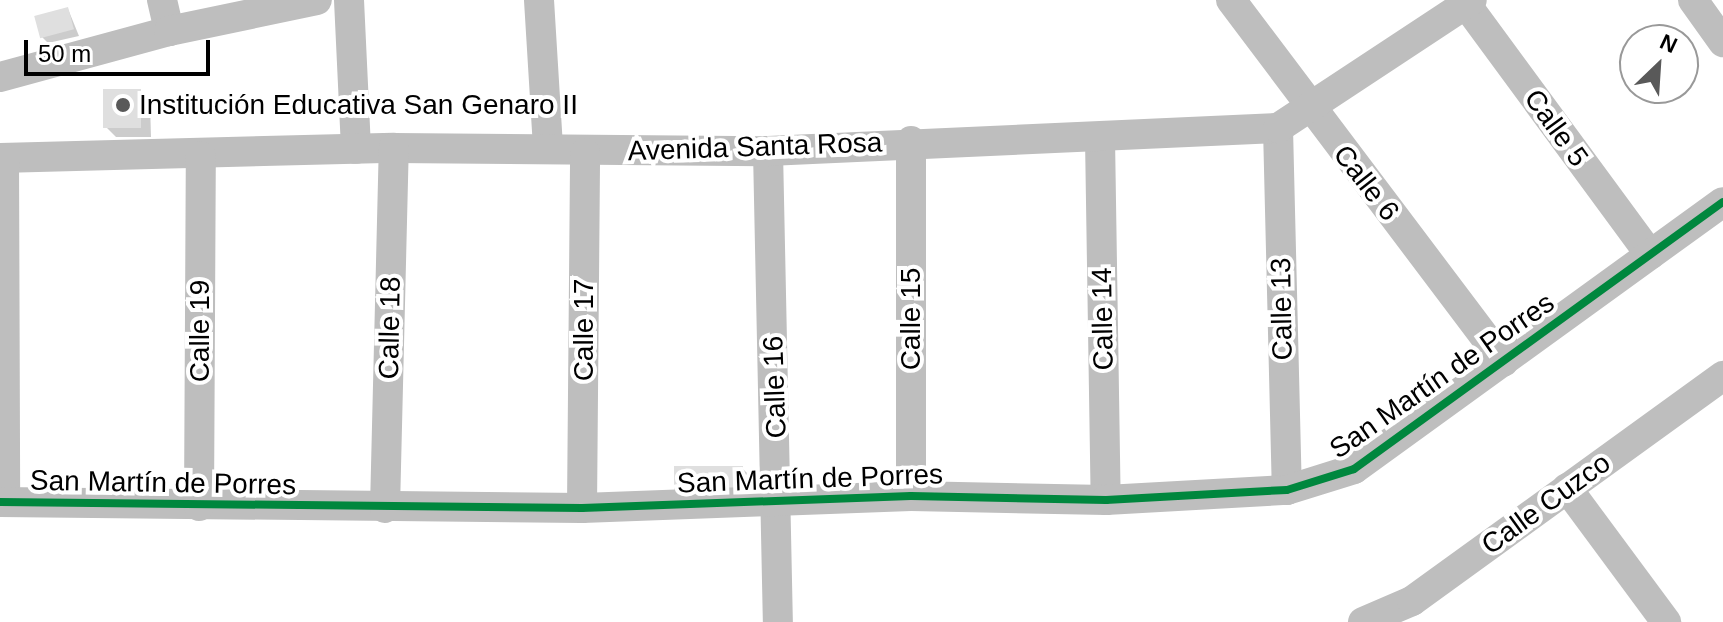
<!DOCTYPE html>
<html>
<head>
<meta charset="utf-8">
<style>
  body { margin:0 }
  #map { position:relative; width:1723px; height:622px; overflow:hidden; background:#fff; font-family:Helvetica,sans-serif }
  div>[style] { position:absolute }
  .shadow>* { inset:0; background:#0003 }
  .building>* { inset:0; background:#dfdfdf; transform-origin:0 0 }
  .minor>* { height:30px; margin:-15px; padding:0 15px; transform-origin:15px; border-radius:15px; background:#bebebe }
  .cycleway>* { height:8px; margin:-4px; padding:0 4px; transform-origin:4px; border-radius:4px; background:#00873e }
  .dots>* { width:22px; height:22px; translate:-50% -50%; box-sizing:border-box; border:4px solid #fff; border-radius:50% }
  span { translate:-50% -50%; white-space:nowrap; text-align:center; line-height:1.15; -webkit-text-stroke:8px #fff; paint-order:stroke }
  .poi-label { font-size:28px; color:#000 }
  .left { translate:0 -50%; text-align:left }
  .street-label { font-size:28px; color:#000 }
  .north { position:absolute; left:1619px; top:24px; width:80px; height:80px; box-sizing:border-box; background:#fff; border:2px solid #999; border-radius:50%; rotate:25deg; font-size:22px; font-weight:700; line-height:32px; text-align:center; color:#000 }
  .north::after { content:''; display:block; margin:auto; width:28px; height:36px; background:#595959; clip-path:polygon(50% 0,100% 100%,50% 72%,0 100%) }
  .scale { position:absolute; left:24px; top:40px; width:186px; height:36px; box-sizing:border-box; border:4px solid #000; border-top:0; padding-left:10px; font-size:24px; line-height:28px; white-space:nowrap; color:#000; -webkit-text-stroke:6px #fff; paint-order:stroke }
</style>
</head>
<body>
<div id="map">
  <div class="shadow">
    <div style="clip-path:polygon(68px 9px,79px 36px,48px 43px,41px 36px)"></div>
    <div style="clip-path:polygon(140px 91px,150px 101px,151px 137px,116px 137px,106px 127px)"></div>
    <div style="clip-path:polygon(742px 468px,749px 475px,749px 496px,683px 497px)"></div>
  </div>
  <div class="building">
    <div style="left:68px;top:7px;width:23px;height:35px;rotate:75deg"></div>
    <div style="left:103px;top:89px;width:38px;height:39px"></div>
    <div style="left:743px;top:466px;width:24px;height:69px;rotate:90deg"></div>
  </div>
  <div class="minor">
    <div style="left:162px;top:0;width:32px;rotate:77deg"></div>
    <div style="left:349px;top:0;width:149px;rotate:87.3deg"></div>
    <div style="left:539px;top:0;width:148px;rotate:86.5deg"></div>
    <div style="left:1231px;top:0;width:453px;rotate:53deg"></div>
    <div style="left:1463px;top:0;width:316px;rotate:53.7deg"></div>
    <div style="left:1693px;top:0;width:52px;rotate:54.5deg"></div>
    <div style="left:0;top:77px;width:175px;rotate:-15.2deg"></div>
    <div style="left:169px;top:31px;width:151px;rotate:-11.8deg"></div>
    <div style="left:1278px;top:128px;width:362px;rotate:88.6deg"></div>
    <div style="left:1100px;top:138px;width:362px;rotate:89.1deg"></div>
    <div style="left:911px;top:141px;width:355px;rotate:90deg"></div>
    <div style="left:768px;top:151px;width:471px;rotate:88.8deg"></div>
    <div style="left:0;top:158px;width:394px;rotate:-1.5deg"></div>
    <div style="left:394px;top:148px;width:374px;rotate:0.5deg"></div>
    <div style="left:768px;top:151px;width:511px;rotate:-2.58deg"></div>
    <div style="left:1278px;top:128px;width:232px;rotate:-33.4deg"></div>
    <div style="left:4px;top:158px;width:344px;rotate:89.8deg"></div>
    <div style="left:1567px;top:488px;width:167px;rotate:53.5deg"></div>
    <div style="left:0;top:502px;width:582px;rotate:0.59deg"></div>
    <div style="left:582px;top:508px;width:329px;rotate:-2.1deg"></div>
    <div style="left:911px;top:496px;width:195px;rotate:1.2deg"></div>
    <div style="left:1106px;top:500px;width:181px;rotate:-3.2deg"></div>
    <div style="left:1287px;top:490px;width:70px;rotate:-17.4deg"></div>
    <div style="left:1354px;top:469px;width:455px;rotate:-35.9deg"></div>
    <div style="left:199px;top:506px;width:350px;rotate:-89.7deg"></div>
    <div style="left:385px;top:508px;width:360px;rotate:-88.6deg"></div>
    <div style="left:582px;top:508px;width:355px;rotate:-89.5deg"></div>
    <div style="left:1363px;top:622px;width:53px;rotate:-23.2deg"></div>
    <div style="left:1412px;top:601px;width:384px;rotate:-35.9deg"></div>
  </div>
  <div class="cycleway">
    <div style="left:0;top:502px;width:582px;rotate:0.59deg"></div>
    <div style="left:582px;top:508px;width:329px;rotate:-2.1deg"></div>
    <div style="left:911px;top:496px;width:195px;rotate:1.2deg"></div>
    <div style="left:1106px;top:500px;width:181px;rotate:-3.2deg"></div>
    <div style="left:1287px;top:490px;width:70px;rotate:-17.4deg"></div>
    <div style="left:1354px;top:469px;width:455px;rotate:-35.9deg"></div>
  </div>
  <div class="dots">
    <div style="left:123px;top:105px;background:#595959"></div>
  </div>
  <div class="poi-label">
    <span class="left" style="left:139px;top:105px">Institución Educativa San Genaro II</span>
  </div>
  <div class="street-label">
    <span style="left:1556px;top:128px;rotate:54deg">Calle 5</span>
    <span style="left:755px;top:147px;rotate:-2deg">Avenida Santa Rosa</span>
    <span style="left:1366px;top:183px;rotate:52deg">Calle 6</span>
    <span style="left:1282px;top:309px;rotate:-91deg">Calle 13</span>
    <span style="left:911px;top:319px;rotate:-90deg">Calle 15</span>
    <span style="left:1103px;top:319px;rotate:-91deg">Calle 14</span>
    <span style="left:390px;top:328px;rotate:-89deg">Calle 18</span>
    <span style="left:584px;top:330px;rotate:-90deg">Calle 17</span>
    <span style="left:200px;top:331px;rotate:-90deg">Calle 19</span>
    <span style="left:1442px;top:376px;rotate:-35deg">San Martín de Porres</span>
    <span style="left:775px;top:387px;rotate:-92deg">Calle 16</span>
    <span style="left:810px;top:479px;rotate:-2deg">San Martín de Porres</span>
    <span style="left:163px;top:483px;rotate:1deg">San Martín de Porres</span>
    <span style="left:1546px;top:504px;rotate:-36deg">Calle Cuzco</span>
  </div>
  <div class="north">N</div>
  <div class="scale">50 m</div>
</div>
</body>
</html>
